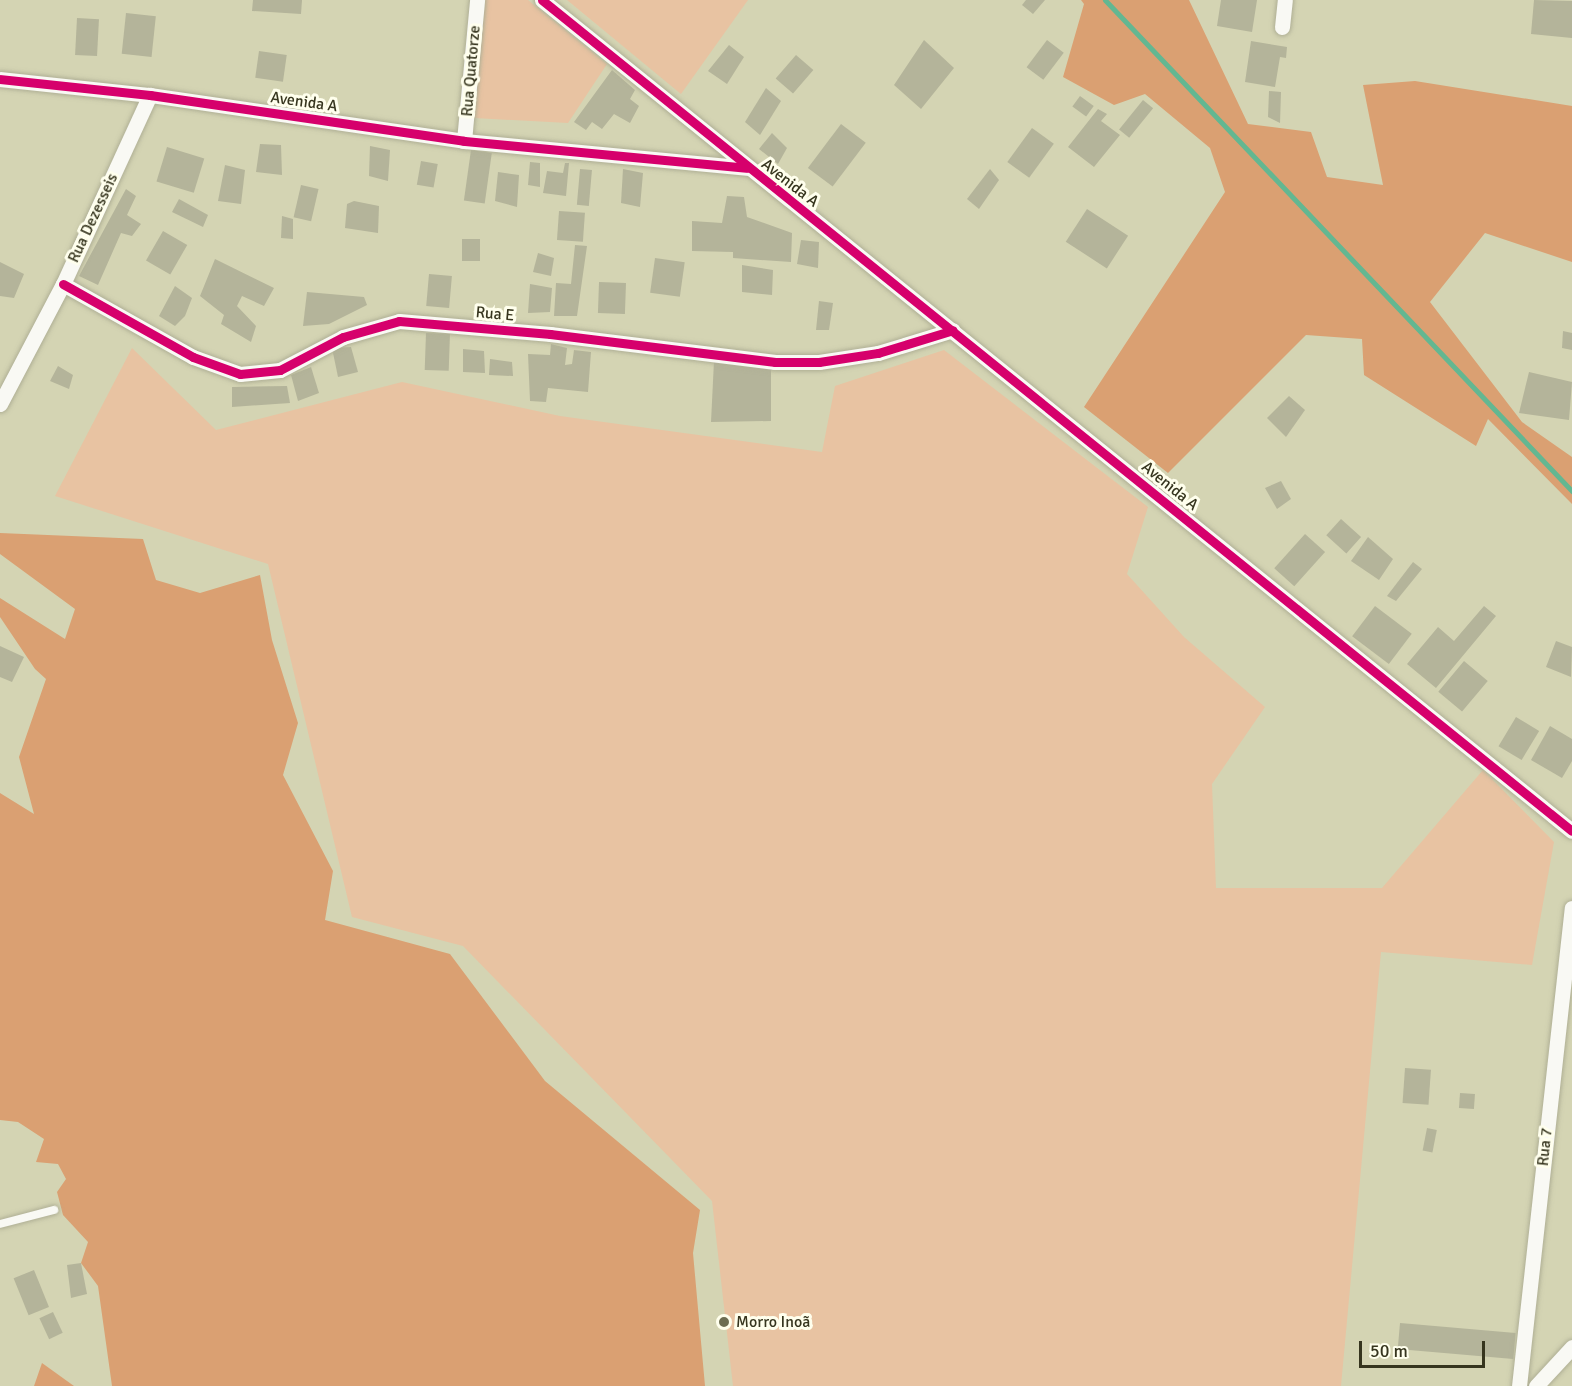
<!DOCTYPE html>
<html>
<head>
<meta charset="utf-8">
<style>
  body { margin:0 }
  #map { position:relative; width:1572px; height:1386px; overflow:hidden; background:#d4d4b3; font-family:Signika,sans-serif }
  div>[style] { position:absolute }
  .green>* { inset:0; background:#e8c3a2 }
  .forest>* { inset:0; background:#daa072 }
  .stream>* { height:5px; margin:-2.5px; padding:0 2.5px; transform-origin:2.5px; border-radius:2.5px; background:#63b791 }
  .building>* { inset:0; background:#b4b49a; transform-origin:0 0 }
  .roads { filter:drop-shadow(0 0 2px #afaf95) drop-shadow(0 0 2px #afaf95) }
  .lane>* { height:8px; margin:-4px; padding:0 4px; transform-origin:4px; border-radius:4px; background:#f9f9f4 }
  .street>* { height:15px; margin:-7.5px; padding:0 7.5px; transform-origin:7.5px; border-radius:7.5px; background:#f9f9f4 }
  .cycleway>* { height:9px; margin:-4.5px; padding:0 4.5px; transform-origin:4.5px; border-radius:4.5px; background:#d6006c }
  .dots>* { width:16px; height:16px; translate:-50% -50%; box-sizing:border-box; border:3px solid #ffffed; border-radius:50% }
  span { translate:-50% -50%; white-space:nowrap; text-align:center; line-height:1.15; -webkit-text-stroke:6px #ffffed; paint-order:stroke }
  .street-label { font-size:16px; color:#36351e }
  .poi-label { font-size:16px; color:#36351e }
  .left { translate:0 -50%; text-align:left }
  .scale { position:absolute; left:1359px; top:1341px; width:126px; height:27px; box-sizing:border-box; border:3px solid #36351e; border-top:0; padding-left:8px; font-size:18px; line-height:21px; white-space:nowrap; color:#36351e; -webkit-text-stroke:4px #ffffed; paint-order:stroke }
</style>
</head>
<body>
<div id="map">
  <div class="green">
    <div style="clip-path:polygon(485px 0,528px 0,607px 64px,568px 123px,474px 118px)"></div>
    <div style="clip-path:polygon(567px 0,748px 0,681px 94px)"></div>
    <div style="clip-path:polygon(132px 348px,216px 430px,402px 382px,560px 416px,822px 452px,835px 386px,944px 350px,1148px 507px,1127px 574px,1184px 637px,1265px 707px,1212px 784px,1216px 888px,1382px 888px,1483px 770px,1554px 842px,1532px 965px,1381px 952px,1341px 1386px,733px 1386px,712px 1201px,463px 946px,352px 917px,268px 564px,55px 496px)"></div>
  </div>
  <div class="forest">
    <div style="clip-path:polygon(1081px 0,1189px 0,1248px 124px,1311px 132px,1327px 177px,1383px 185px,1363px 85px,1415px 81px,1572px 106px,1572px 262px,1485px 233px,1430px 302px,1522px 422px,1572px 457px,1572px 504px,1488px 419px,1476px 446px,1364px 375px,1362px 339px,1306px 335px,1168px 473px,1084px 407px,1225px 192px,1210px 148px,1145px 94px,1114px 105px,1063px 77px,1084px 4px)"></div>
    <div style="clip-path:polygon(0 533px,143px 539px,156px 580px,200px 593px,260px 575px,272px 640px,298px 723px,283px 775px,333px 871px,325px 920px,450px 954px,545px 1081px,700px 1210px,693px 1253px,705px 1386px,112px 1386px,98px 1286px,81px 1263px,88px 1242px,63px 1215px,57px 1192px,66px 1179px,58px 1164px,36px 1162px,44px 1139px,18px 1122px,0 1120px,0 793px,34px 814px,19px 757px,46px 679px,35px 669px,0 617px,0 598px,65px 639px,75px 609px,0 554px)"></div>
    <div style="clip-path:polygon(42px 1363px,74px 1386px,34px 1386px)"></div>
  </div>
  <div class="stream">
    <div style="left:1105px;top:0;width:678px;rotate:46.44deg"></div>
  </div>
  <div class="building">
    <div style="clip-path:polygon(253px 0,302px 0,301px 14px,252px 11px)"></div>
    <div style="clip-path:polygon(1026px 0,1045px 0,1033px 14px,1022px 5px)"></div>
    <div style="clip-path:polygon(1221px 0,1257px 0,1252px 32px,1217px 26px)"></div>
    <div style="clip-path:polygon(1534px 0,1572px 1px,1572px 38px,1531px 34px)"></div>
    <div style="left:126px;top:13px;width:30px;height:41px;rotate:6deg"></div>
    <div style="left:77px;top:18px;width:22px;height:37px;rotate:3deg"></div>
    <div style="clip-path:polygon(924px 40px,954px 68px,921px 109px,894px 85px)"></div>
    <div style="left:1047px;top:40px;width:21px;height:34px;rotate:37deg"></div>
    <div style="clip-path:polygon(1251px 41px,1287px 47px,1286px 58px,1280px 57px,1275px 87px,1245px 82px)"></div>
    <div style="clip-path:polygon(729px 45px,744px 57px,727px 84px,708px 71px)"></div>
    <div style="left:259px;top:51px;width:28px;height:27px;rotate:8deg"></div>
    <div style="left:796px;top:55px;width:23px;height:31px;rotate:41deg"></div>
    <div style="clip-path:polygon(612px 70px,635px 90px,630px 99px,639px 106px,630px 123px,614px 114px,602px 129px,592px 122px,586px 130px,574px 122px)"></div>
    <div style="clip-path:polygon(766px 88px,781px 101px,760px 135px,745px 122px)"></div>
    <div style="clip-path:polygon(1269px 91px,1281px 92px,1280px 123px,1268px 117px)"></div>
    <div style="left:1080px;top:96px;width:17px;height:13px;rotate:36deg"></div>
    <div style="left:1143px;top:100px;width:13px;height:38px;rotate:39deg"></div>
    <div style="clip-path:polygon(1098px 109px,1107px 114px,1101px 121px,1120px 135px,1094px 167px,1068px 147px)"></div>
    <div style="left:841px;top:124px;width:31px;height:55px;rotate:37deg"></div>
    <div style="left:1032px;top:128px;width:27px;height:42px;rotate:36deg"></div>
    <div style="clip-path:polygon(772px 133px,787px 148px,778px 164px,759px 149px)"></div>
    <div style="clip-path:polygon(260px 144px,281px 145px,282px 175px,256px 172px)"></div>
    <div style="clip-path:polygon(370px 146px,390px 150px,388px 181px,369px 176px)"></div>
    <div style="left:167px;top:147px;width:39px;height:36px;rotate:17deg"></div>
    <div style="left:471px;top:150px;width:21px;height:51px;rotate:8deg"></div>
    <div style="left:421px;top:161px;width:17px;height:24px;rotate:10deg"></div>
    <div style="clip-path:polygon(530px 162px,540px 163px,540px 187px,528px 185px)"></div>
    <div style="clip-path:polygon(565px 163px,569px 163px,566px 196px,543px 193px,547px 171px,563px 173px)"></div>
    <div style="clip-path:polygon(225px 165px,245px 170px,241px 204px,218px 201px)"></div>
    <div style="left:580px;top:169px;width:12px;height:36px;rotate:5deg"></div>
    <div style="clip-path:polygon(623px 169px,643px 173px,640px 207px,621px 203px)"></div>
    <div style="clip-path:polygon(990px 169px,999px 180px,979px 209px,967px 199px)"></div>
    <div style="clip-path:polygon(498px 172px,519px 175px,517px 207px,495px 201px)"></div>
    <div style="left:301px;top:185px;width:18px;height:33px;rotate:13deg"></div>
    <div style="clip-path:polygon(126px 189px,136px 196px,127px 215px,141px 224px,132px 236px,121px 233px,98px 285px,79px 276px)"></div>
    <div style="clip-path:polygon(727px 196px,744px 197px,747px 217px,792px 233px,791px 262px,733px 258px,733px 252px,692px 251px,692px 221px,722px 223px)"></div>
    <div style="clip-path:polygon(179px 199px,208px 215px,203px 227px,172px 212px)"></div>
    <div style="clip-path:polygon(354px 201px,379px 206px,378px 233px,345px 228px,347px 204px)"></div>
    <div style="left:1087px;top:209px;width:49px;height:39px;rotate:33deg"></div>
    <div style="left:559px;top:211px;width:26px;height:29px;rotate:4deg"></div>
    <div style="clip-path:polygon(282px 216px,293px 219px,293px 239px,281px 238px)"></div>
    <div style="left:163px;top:231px;width:28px;height:34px;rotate:30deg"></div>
    <div style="left:462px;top:239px;width:18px;height:22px"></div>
    <div style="clip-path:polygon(801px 240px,819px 242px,818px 268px,797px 264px)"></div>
    <div style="clip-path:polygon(575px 245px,587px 246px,577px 316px,554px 316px,556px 283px,571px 284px)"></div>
    <div style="clip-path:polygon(538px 253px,554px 258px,551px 276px,533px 272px)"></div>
    <div style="left:655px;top:258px;width:30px;height:35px;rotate:8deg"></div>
    <div style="clip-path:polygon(215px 259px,274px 288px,264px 306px,242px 296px,237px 306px,256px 326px,251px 342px,221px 324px,224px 315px,200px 296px)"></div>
    <div style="clip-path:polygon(0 262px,24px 274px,14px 298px,0 296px)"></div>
    <div style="clip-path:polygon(742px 265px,773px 270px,772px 295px,742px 292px)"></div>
    <div style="left:429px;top:274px;width:23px;height:32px;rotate:5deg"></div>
    <div style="left:626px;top:283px;width:31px;height:27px;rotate:92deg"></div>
    <div style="clip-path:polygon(530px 284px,552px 288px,550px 312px,528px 313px)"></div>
    <div style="clip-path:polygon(175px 286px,192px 298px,185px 316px,175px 326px,159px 316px)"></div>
    <div style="clip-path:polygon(307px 292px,364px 297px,367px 305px,329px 324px,303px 326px)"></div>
    <div style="clip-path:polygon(819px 301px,833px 303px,829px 330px,816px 330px)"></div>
    <div style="clip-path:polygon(1563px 331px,1572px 333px,1572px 350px,1562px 348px)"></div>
    <div style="left:426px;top:333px;width:24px;height:37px;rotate:2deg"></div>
    <div style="clip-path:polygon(551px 344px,567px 348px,565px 365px,572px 364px,574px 350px,591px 352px,588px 392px,548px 388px,546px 402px,530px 401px,528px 354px,550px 355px)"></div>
    <div style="clip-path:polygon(351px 347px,358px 372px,338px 377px,332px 348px)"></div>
    <div style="clip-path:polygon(463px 349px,484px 351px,485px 373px,463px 372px)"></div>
    <div style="clip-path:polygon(490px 359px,512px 362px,513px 376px,489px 375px)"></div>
    <div style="clip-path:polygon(714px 361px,771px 369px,771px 421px,711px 422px)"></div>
    <div style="clip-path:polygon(58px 366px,73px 375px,69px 389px,50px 381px)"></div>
    <div style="clip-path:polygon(311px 367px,319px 393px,298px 401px,291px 375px)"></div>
    <div style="clip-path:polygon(1529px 372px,1572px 382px,1569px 420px,1519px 413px)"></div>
    <div style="clip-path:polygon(287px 386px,290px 403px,232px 407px,232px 387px)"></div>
    <div style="clip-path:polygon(1289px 396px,1305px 410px,1286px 437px,1267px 418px)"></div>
    <div style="clip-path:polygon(1281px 481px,1291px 499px,1277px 509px,1265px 488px)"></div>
    <div style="left:1341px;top:519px;width:27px;height:22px;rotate:42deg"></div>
    <div style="left:1305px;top:534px;width:27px;height:46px;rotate:42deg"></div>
    <div style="clip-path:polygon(1368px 537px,1393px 559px,1379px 580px,1351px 561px)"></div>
    <div style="clip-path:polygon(1413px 562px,1422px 569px,1396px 601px,1387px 596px)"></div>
    <div style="left:1375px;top:606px;width:46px;height:38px;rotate:37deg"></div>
    <div style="clip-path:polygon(1484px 606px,1496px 616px,1436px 688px,1407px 664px,1438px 627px,1454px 641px)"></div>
    <div style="clip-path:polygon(1556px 641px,1572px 647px,1571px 677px,1546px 667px)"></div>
    <div style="clip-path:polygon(0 646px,24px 657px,12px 682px,0 677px)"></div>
    <div style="left:1464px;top:661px;width:31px;height:40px;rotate:40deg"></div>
    <div style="left:1516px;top:717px;width:27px;height:34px;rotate:31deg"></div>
    <div style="clip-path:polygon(1550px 726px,1572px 739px,1572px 761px,1562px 778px,1531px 760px)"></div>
    <div style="left:1405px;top:1068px;width:26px;height:35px;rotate:4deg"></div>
    <div style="left:1460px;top:1093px;width:15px;height:15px;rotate:4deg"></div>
    <div style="left:1427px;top:1128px;width:10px;height:23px;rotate:11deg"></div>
    <div style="clip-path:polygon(81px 1263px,87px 1294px,71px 1298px,67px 1265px)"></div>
    <div style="left:34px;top:1270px;width:40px;height:22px;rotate:68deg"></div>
    <div style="left:53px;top:1312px;width:23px;height:15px;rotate:65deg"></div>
    <div style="left:1400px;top:1323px;width:116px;height:26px;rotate:5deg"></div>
  </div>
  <div class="roads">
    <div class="lane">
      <div style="left:0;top:1224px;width:56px;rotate:-14.5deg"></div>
    </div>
    <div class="street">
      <div style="left:542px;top:0;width:1323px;rotate:38.9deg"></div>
      <div style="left:1282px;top:27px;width:27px;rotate:-84deg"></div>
      <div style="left:0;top:79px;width:151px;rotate:6.1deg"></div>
      <div style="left:150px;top:95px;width:317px;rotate:8.3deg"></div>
      <div style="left:464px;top:141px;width:284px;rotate:5.4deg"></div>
      <div style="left:464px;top:141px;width:142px;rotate:-84.7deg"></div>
      <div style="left:63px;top:284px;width:149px;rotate:29.3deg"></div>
      <div style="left:193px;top:357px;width:50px;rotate:19.9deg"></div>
      <div style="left:240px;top:374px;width:40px;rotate:-5.7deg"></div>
      <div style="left:280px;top:370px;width:71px;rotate:-27.6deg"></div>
      <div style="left:343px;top:337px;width:58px;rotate:-15.9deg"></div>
      <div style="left:399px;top:321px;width:152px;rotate:4.9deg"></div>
      <div style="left:550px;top:334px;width:227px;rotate:7.1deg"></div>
      <div style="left:775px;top:362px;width:44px"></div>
      <div style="left:819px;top:362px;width:60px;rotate:-8.7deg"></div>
      <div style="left:878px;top:353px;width:78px;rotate:-17deg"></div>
      <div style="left:0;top:404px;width:136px;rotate:-62.3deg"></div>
      <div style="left:63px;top:284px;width:208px;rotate:-65.3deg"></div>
      <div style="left:1519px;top:1386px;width:481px;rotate:-83.7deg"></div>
      <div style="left:1536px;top:1386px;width:53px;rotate:-47.3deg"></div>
    </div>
  </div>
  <div class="cycleway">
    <div style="left:542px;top:0;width:1323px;rotate:38.9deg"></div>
    <div style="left:0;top:79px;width:151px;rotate:6.1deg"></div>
    <div style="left:150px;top:95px;width:317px;rotate:8.3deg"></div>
    <div style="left:464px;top:141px;width:284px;rotate:5.4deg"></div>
    <div style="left:63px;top:284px;width:149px;rotate:29.3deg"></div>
    <div style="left:193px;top:357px;width:50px;rotate:19.9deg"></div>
    <div style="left:240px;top:374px;width:40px;rotate:-5.7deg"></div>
    <div style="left:280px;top:370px;width:71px;rotate:-27.6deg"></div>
    <div style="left:343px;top:337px;width:58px;rotate:-15.9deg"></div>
    <div style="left:399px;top:321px;width:152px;rotate:4.9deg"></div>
    <div style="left:550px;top:334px;width:227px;rotate:7.1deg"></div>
    <div style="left:775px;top:362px;width:44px"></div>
    <div style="left:819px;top:362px;width:60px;rotate:-8.7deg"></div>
    <div style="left:878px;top:353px;width:78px;rotate:-17deg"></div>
  </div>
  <div class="dots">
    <div style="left:724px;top:1322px;background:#6d6d52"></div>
  </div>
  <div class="street-label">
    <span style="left:471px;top:71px;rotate:-85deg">Rua Quatorze</span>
    <span style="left:304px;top:102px;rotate:8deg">Avenida A</span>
    <span style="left:790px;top:183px;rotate:38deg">Avenida A</span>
    <span style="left:93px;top:218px;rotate:-65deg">Rua Dezesseis</span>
    <span style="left:495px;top:314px;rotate:5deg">Rua E</span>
    <span style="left:1170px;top:486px;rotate:39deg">Avenida A</span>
    <span style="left:1545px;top:1147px;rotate:-84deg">Rua 7</span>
  </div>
  <div class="poi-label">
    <span class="left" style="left:736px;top:1322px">Morro Inoã</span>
  </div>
  <div class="scale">50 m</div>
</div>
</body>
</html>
